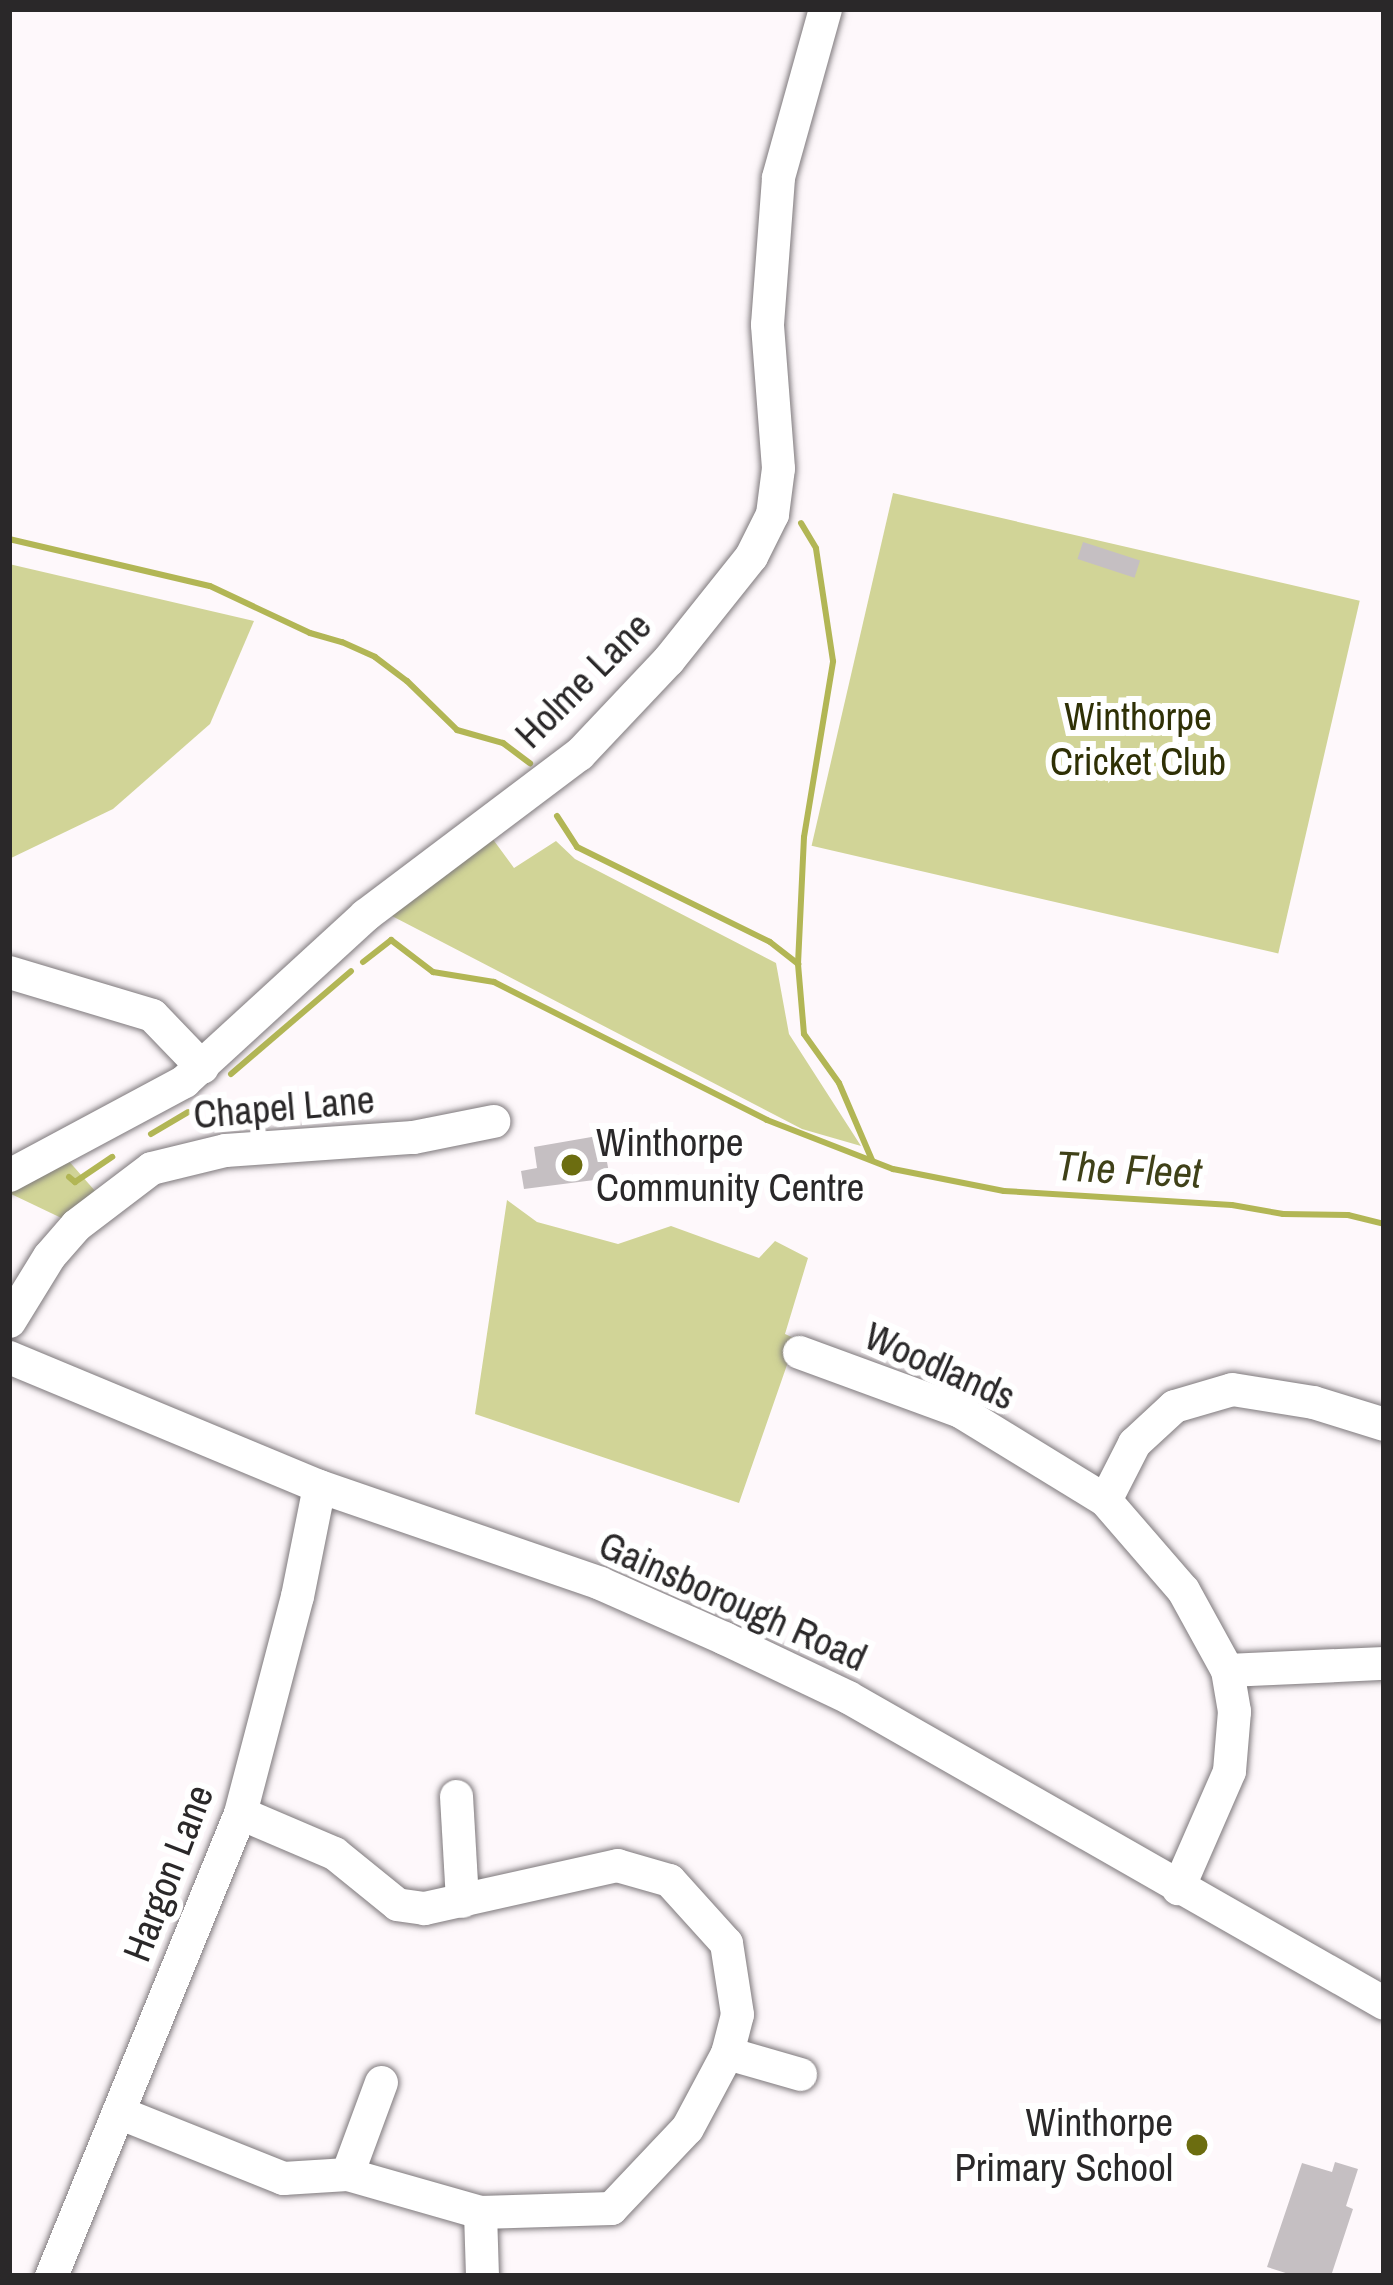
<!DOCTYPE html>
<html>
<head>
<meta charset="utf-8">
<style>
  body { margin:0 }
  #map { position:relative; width:1393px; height:2285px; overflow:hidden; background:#fef8fb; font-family:"Archivo Narrow",sans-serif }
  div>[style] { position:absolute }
  .green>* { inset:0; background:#d1d497; transform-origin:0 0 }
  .stream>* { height:6px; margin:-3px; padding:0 3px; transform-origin:3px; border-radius:3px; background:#b2b655 }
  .building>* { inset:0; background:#c5bfc2; transform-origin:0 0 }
  .roads { filter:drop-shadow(0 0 3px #7e797c) drop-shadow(0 0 3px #7e797c) }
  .minor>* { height:33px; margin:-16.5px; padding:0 16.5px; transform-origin:16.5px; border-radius:16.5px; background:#fff }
  .dots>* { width:33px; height:33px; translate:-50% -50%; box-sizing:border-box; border:6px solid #fff; border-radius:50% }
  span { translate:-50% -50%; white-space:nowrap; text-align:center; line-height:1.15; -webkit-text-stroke:12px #fff; paint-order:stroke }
  .street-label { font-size:39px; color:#2a2829 }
  .park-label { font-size:39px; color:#2f3005 }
  .poi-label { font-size:39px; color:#2a2829 }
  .left { translate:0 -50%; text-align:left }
  .right { translate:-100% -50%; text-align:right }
  .water-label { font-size:42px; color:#3f4118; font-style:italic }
  .frame { position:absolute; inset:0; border:12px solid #2a2829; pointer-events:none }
</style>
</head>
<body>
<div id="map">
  <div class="green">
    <div style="left:893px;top:493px;width:479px;height:362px;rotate:13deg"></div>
    <div style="clip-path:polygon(9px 564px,254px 621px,210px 724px,113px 809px,9px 859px)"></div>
    <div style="clip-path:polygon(492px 838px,514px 868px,556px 841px,575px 859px,776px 963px,789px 1034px,861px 1146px,802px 1129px,390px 915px)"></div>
    <div style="clip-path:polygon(60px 1151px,103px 1200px,76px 1225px,9px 1193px,9px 1175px)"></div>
    <div style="clip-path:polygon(507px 1200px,537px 1222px,618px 1244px,671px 1226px,759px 1258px,775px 1241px,808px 1258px,785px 1334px,796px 1339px,739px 1503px,475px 1414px)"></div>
  </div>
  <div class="stream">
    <div style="left:9px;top:539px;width:206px;rotate:13.2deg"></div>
    <div style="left:210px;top:586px;width:110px;rotate:25.2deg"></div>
    <div style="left:310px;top:633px;width:33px;rotate:16deg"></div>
    <div style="left:342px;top:642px;width:36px;rotate:24deg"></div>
    <div style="left:375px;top:657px;width:40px;rotate:37deg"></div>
    <div style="left:407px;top:681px;width:70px;rotate:44.4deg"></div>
    <div style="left:457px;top:730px;width:48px;rotate:15.8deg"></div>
    <div style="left:503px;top:743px;width:34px;rotate:37deg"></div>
    <div style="left:557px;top:816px;width:37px;rotate:57deg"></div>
    <div style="left:577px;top:847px;width:215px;rotate:26.2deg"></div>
    <div style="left:770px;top:942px;width:36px;rotate:38deg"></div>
    <div style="left:798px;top:964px;width:70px;rotate:85.1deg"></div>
    <div style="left:804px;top:1034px;width:60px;rotate:54.5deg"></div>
    <div style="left:839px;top:1083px;width:84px;rotate:66.8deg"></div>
    <div style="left:363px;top:962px;width:36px;rotate:-38deg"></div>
    <div style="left:391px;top:940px;width:53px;rotate:37.3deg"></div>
    <div style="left:433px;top:972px;width:62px;rotate:9.3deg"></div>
    <div style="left:494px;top:982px;width:306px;rotate:26.8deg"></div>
    <div style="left:767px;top:1120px;width:135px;rotate:21.3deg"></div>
    <div style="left:893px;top:1169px;width:113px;rotate:11.2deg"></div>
    <div style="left:1004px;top:1191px;width:228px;rotate:3.5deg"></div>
    <div style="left:1232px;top:1205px;width:52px;rotate:10deg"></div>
    <div style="left:1283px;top:1214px;width:65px;rotate:0.9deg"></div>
    <div style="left:1348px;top:1215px;width:37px;rotate:14deg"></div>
    <div style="left:798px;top:964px;width:127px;rotate:-87.3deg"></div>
    <div style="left:804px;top:837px;width:178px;rotate:-80.6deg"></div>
    <div style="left:833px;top:661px;width:114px;rotate:-98.6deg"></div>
    <div style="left:816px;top:548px;width:29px;rotate:-121deg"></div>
    <div style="left:231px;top:1074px;width:158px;rotate:-40.6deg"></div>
    <div style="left:151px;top:1134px;width:43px;rotate:-30.7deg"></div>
    <div style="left:69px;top:1177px;width:8px;rotate:40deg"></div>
    <div style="left:75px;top:1182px;width:45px;rotate:-34deg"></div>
  </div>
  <div class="building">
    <div style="left:1083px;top:542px;width:60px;height:18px;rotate:18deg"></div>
    <div style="clip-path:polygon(603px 1135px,612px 1161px,607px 1162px,610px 1178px,524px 1189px,521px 1171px,537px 1168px,534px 1147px)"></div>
    <div style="clip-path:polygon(1335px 2162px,1358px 2169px,1346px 2206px,1353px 2209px,1331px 2276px,1295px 2276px,1267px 2267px,1302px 2163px,1332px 2172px)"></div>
  </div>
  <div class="roads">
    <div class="minor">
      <div style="left:9px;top:972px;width:149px;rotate:16.7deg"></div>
      <div style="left:152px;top:1015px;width:72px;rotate:46.1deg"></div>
      <div style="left:9px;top:1175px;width:199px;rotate:-28.2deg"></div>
      <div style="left:184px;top:1081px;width:246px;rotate:-42.5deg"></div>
      <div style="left:365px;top:915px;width:268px;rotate:-37deg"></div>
      <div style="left:579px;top:754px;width:129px;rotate:-46.6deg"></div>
      <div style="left:668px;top:660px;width:133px;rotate:-51.4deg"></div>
      <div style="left:751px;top:556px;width:47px;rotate:-63.4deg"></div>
      <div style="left:772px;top:514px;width:46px;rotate:-82.6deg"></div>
      <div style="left:778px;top:468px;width:144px;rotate:-94.4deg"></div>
      <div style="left:767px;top:324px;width:147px;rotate:-85.7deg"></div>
      <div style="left:778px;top:177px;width:174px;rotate:-74.4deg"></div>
      <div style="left:9px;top:1321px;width:76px;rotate:-58.4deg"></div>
      <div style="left:49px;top:1256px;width:41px;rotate:-48.9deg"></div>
      <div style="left:76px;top:1225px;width:94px;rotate:-37.2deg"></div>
      <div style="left:151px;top:1168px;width:76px;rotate:-13.7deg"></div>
      <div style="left:225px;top:1150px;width:188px;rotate:-4deg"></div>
      <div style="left:413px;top:1137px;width:82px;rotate:-11.3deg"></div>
      <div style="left:799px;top:1352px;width:171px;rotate:20.1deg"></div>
      <div style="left:960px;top:1411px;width:170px;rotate:31.5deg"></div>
      <div style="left:1105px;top:1500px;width:119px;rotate:49.1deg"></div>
      <div style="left:1183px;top:1590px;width:91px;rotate:61.2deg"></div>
      <div style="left:1227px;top:1670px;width:42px;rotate:80.3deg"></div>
      <div style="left:1234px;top:1711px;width:60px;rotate:94.8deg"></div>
      <div style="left:1229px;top:1771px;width:128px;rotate:113.6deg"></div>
      <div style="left:9px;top:1357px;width:336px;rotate:22.6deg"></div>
      <div style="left:319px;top:1486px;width:297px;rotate:19deg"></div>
      <div style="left:600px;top:1583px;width:136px;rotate:23.9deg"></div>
      <div style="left:724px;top:1638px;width:137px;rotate:25.4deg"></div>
      <div style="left:848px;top:1697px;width:617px;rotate:29.72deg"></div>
      <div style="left:1105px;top:1500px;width:64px;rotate:-63deg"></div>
      <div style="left:1134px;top:1443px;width:54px;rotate:-42.8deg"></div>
      <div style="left:1174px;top:1406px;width:60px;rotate:-16.3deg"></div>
      <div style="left:1232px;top:1389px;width:82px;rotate:9.1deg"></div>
      <div style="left:1313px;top:1402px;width:74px;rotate:17.2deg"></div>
      <div style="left:1227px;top:1670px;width:157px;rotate:-2.6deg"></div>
      <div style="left:456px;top:1796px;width:105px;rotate:86.7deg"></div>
      <div style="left:727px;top:2053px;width:76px;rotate:16deg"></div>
      <div style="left:118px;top:2112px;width:178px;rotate:21.8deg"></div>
      <div style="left:283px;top:2178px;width:64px;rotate:-3.6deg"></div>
      <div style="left:347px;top:2174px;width:138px;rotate:15.9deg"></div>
      <div style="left:480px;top:2212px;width:131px;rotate:-1.7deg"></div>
      <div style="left:611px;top:2208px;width:110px;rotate:-46.5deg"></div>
      <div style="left:687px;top:2128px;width:85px;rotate:-61.9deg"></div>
      <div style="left:727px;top:2053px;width:40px;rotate:-75.6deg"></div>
      <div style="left:737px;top:2014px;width:72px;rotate:-98.8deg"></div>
      <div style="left:726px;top:1943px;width:85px;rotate:-132.1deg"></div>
      <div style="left:669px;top:1880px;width:54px;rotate:-163.9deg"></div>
      <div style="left:617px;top:1865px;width:198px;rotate:167.4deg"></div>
      <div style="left:424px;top:1908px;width:27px;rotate:-172deg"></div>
      <div style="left:397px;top:1904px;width:81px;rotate:-141deg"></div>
      <div style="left:334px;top:1853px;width:102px;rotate:-156.9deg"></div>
      <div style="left:347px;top:2174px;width:98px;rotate:-69.7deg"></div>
      <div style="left:480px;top:2212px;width:64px;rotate:88.2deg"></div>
      <div style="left:51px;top:2276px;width:500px;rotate:-67.79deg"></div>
      <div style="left:240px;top:1813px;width:224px;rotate:-75.3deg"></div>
      <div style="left:297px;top:1596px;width:112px;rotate:-78.7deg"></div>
    </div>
  </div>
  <div class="dots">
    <div style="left:572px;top:1165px;background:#6c6d10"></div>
    <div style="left:1197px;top:2145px;background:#6c6d10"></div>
  </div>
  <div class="street-label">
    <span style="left:583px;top:680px;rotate:-45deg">Holme Lane</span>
    <span style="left:284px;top:1107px;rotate:-5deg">Chapel Lane</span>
    <span style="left:940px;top:1366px;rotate:24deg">Woodlands</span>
    <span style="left:733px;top:1601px;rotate:24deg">Gainsborough Road</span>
    <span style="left:168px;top:1873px;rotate:-69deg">Hargon Lane</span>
  </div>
  <div class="park-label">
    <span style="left:1138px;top:739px">Winthorpe<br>Cricket Club</span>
  </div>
  <div class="poi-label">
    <span class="left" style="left:596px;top:1165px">Winthorpe<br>Community Centre</span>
    <span class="right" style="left:1173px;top:2145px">Winthorpe<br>Primary School</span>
  </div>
  <div class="water-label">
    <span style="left:1129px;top:1169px;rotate:3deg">The Fleet</span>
  </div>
  <div class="frame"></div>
</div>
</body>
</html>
